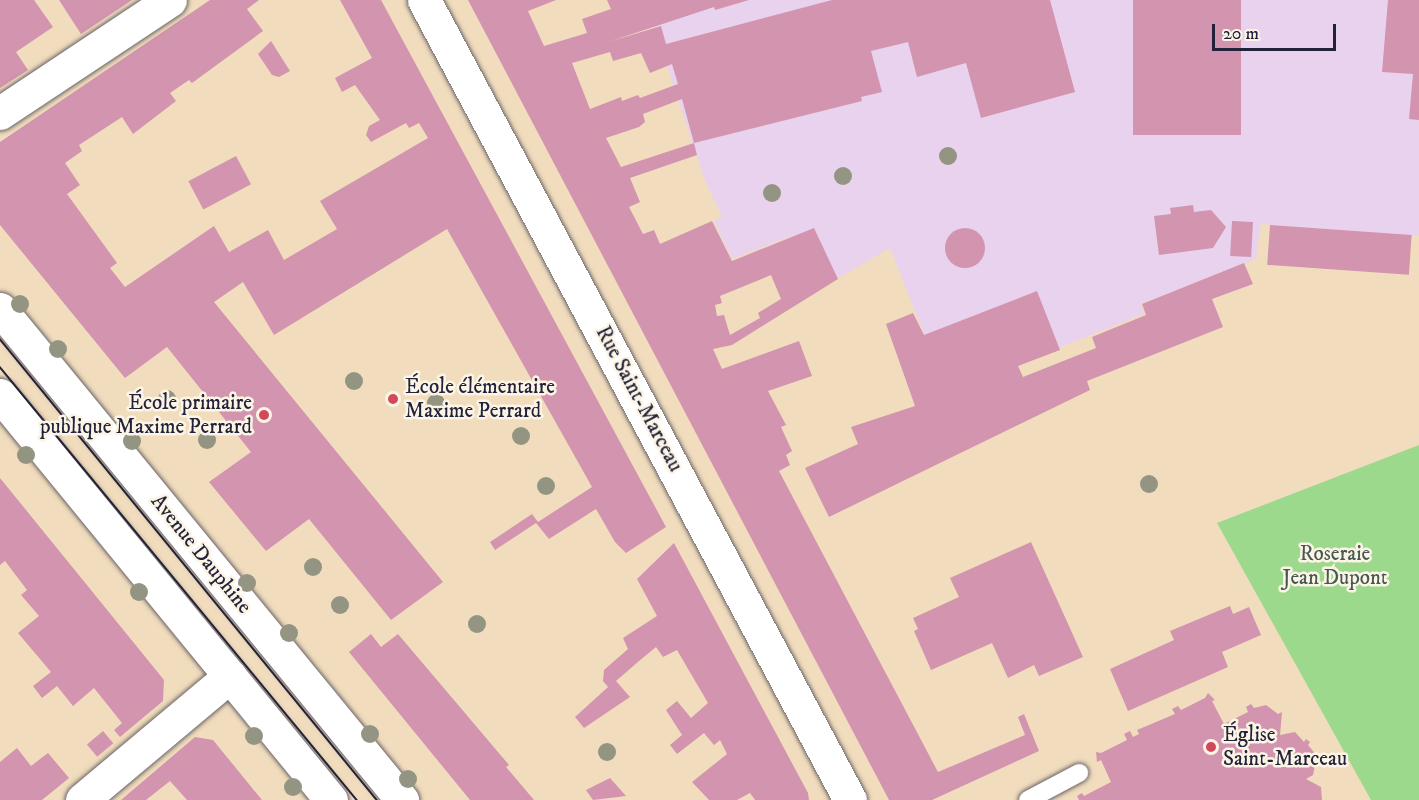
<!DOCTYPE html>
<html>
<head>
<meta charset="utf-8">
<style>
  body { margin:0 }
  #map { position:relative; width:1419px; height:800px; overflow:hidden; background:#f1ddbd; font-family:"IM FELL DW Pica",serif }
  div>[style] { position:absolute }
  .built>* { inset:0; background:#e9d2ee }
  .green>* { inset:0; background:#9cd98d }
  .building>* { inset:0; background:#d294ae; transform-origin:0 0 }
  .round { border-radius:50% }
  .roads { filter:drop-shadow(0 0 2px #6a6368) drop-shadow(0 0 2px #6a6368) }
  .lane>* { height:18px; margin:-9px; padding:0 9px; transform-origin:9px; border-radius:9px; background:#fff }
  .street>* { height:33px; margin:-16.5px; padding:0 16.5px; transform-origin:16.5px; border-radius:16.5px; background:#fff }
  .secondary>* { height:33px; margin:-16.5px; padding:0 16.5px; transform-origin:16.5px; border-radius:16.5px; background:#fff }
  .tram>* { height:1.5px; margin:-0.75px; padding:0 0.75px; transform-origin:0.75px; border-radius:0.75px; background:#22223b }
  .trees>* { width:18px; height:18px; margin:-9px; border-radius:50%; background:#949483 }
  .dots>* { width:16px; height:16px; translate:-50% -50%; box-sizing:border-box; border:3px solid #fcf5e5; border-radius:50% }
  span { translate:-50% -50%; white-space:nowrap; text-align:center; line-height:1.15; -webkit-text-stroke:5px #fcf5e5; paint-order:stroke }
  .poi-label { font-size:21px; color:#22223b }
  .left { translate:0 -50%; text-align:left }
  .right { translate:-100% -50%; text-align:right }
  .street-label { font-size:21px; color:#22223b }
  .park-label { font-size:21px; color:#475954 }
  .scale { position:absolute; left:1212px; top:24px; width:124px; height:27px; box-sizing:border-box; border:3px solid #22223b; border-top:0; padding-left:8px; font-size:18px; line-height:21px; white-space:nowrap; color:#22223b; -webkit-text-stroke:4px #fcf5e5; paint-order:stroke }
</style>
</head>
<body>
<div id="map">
  <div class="built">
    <div style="clip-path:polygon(645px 0,1419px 0,1419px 236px,1261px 224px,1256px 259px,1141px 304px,1144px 314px,947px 392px,890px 248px,813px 293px,789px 237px,732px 259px,714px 221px,722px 217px,704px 178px)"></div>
  </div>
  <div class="green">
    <div style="clip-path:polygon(1419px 445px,1419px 800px,1371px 800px,1217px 523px)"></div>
  </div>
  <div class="building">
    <div style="clip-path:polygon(0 0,34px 0,53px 27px,16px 52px,28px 70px,0 88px)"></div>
    <div style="clip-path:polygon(59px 0,132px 0,81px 34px)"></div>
    <div style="clip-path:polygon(210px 0,259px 0,247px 9px,263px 31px,192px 83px,189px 80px,170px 93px,176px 101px,133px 134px,122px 117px,79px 145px,82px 151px,65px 163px,80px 185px,67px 194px,117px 263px,110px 268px,125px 287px,214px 226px,229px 252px,268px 230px,284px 260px,337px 229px,320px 201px,428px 138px,419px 123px,409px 128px,406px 123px,371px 142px,366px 135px,369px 126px,380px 120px,355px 85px,342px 92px,335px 78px,372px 58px,340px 0,381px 0,666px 527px,626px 553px,615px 542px,596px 509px,549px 539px,536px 523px,495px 550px,490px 542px,532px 514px,538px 522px,592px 487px,447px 229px,274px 335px,243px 282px,214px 302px,443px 582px,391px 620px,309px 519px,266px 551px,209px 482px,251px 452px,167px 347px,125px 378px,0 225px,0 142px)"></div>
    <div style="clip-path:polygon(evenodd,468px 0,556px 0,528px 11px,544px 46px,587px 33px,582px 19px,611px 9px,607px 0,749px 0,715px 10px,714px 7px,608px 42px,661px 26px,666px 44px,832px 0,1050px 0,1075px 92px,981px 118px,966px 63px,917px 77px,908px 42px,871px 51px,882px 92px,861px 97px,862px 101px,694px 143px,682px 99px,643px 114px,645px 122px,639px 127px,606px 138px,621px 167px,694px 143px,697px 155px,630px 178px,640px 202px,629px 207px,643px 234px,654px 230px,660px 244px,712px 221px,732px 261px,814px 228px,838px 279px,732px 345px,713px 349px,722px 369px,799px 341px,812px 376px,768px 391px,786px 425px,781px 427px,792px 451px,786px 455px,790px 465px,779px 471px,938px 772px,1025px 735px,1018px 717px,1024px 714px,1039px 751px,932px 800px,889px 800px,468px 0,610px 52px,613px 61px,641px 53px,650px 73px,672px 64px,678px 84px,640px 98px,638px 95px,622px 101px,621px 97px,590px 109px,572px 63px,610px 52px,468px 0,771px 275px,781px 299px,758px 313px,760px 318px,730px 335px,724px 315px,717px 316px,715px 305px,722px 303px,720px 296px,771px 275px)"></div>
    <div style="left:1133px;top:0;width:108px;height:135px"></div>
    <div style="clip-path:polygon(1388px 0,1419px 0,1419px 120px,1409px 119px,1413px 74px,1382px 72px)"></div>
    <div style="clip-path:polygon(271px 41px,290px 71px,279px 77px,272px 75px,258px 54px)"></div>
    <div style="left:236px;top:156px;width:32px;height:54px;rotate:62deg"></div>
    <div style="clip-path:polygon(1193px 205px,1194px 212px,1211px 210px,1226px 227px,1213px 248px,1159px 255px,1154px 216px,1171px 214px,1170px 208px)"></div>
    <div style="left:1232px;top:221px;width:21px;height:35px;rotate:3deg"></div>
    <div style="left:1270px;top:225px;width:142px;height:40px;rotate:4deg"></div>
    <div class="round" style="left:945px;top:228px;width:40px;height:40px"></div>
    <div style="clip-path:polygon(1244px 263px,1253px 284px,1212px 299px,1223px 327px,1087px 381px,1090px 390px,829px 517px,805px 468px,858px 444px,851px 427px,915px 406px,886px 324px,913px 313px,924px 335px,1037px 291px,1060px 350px,1018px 366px,1023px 377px,1096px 348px,1092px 337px,1146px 315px,1142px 304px)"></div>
    <div style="clip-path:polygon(0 478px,164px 680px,163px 701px,120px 737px,114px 730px,122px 723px,94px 688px,73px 706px,57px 686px,42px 698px,33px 686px,51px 672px,18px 633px,39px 616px,21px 595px,27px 590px,5px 561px,0 565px)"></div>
    <div style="clip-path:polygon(1031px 542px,1083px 657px,1039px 676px,1034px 665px,1008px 678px,992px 643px,931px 670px,914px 631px,918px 629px,913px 618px,959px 597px,950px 578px)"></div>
    <div style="clip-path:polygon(674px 543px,808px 793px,809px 800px,755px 800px,750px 793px,737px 800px,709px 800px,692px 782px,727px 754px,720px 740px,714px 745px,704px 733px,677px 754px,670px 745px,682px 735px,666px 710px,677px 701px,691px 718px,708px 703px,677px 650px,663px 657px,656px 647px,639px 661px,616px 681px,630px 697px,584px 728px,575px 717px,608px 687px,603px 681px,604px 670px,628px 649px,623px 638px,657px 616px,637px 579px)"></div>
    <div style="clip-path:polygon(1230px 606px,1233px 614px,1249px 607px,1261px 635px,1222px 652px,1228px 667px,1128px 711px,1110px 669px,1174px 640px,1170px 631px)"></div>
    <div style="clip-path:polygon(371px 634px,381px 647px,398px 634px,509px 765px,506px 767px,534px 800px,470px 800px,349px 652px)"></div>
    <div style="clip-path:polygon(1208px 693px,1215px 700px,1212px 701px,1224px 724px,1248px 712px,1246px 707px,1251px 704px,1254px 708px,1266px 705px,1278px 714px,1282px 712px,1280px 735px,1295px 732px,1304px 742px,1306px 739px,1310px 742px,1308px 745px,1317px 756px,1313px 775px,1306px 779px,1321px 787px,1322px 800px,1079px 800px,1077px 796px,1082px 793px,1084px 796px,1111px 782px,1101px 760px,1097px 762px,1096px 752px,1101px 753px,1127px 740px,1124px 734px,1130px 731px,1133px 737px,1139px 734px,1137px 730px,1175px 714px,1172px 709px,1178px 706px,1181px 710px,1205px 698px)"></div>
    <div style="left:103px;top:731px;width:16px;height:21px;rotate:50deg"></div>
    <div style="clip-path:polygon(195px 737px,213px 740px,262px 800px,187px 800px,170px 781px,146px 800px,121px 800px)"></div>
    <div style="clip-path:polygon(17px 748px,31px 766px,48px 753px,69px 778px,42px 800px,0 800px,0 762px)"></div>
    <div style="clip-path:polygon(610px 778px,626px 796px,593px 800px,586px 790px)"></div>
  </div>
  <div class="roads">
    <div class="lane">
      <div style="left:1028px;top:800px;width:58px;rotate:-27.9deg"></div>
    </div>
    <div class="street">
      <div style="left:424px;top:0;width:906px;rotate:61.96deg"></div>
      <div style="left:0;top:113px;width:204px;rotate:-33.6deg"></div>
      <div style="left:82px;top:800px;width:193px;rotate:-40deg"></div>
    </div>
    <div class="secondary">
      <div style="left:0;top:309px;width:635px;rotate:50.69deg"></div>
      <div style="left:0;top:395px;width:523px;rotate:50.74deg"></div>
    </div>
  </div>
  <div class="tram">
    <div style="left:0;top:339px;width:596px;rotate:50.72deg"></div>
    <div style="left:0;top:367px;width:561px;rotate:50.5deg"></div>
  </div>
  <div class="trees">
    <div style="left:948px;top:156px"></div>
    <div style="left:843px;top:176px"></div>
    <div style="left:772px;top:193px"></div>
    <div style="left:20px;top:304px"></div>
    <div style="left:58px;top:349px"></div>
    <div style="left:354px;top:381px"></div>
    <div style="left:167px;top:399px"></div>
    <div style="left:436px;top:403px"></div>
    <div style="left:521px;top:436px"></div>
    <div style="left:207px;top:440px"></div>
    <div style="left:132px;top:441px"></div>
    <div style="left:26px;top:455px"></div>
    <div style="left:1149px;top:484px"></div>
    <div style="left:546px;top:486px"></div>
    <div style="left:313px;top:567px"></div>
    <div style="left:247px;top:583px"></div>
    <div style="left:139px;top:592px"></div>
    <div style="left:340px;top:605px"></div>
    <div style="left:477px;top:624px"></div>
    <div style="left:289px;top:633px"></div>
    <div style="left:370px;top:734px"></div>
    <div style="left:254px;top:736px"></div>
    <div style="left:607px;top:752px"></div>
    <div style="left:408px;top:779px"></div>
    <div style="left:293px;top:787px"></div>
  </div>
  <div class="dots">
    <div style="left:393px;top:399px;background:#d1495b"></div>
    <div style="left:264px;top:415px;background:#d1495b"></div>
    <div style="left:1211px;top:747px;background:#d1495b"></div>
  </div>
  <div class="poi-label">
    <span class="left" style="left:405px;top:399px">École élémentaire<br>Maxime Perrard</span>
    <span class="right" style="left:252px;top:415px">École primaire<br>publique Maxime Perrard</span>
    <span class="left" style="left:1223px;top:747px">Église<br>Saint-Marceau</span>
  </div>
  <div class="street-label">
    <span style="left:639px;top:399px;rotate:62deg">Rue Saint-Marceau</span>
    <span style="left:201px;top:554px;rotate:51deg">Avenue Dauphine</span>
  </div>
  <div class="park-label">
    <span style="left:1335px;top:566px">Roseraie<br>Jean Dupont</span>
  </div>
  <div class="scale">20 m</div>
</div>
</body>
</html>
